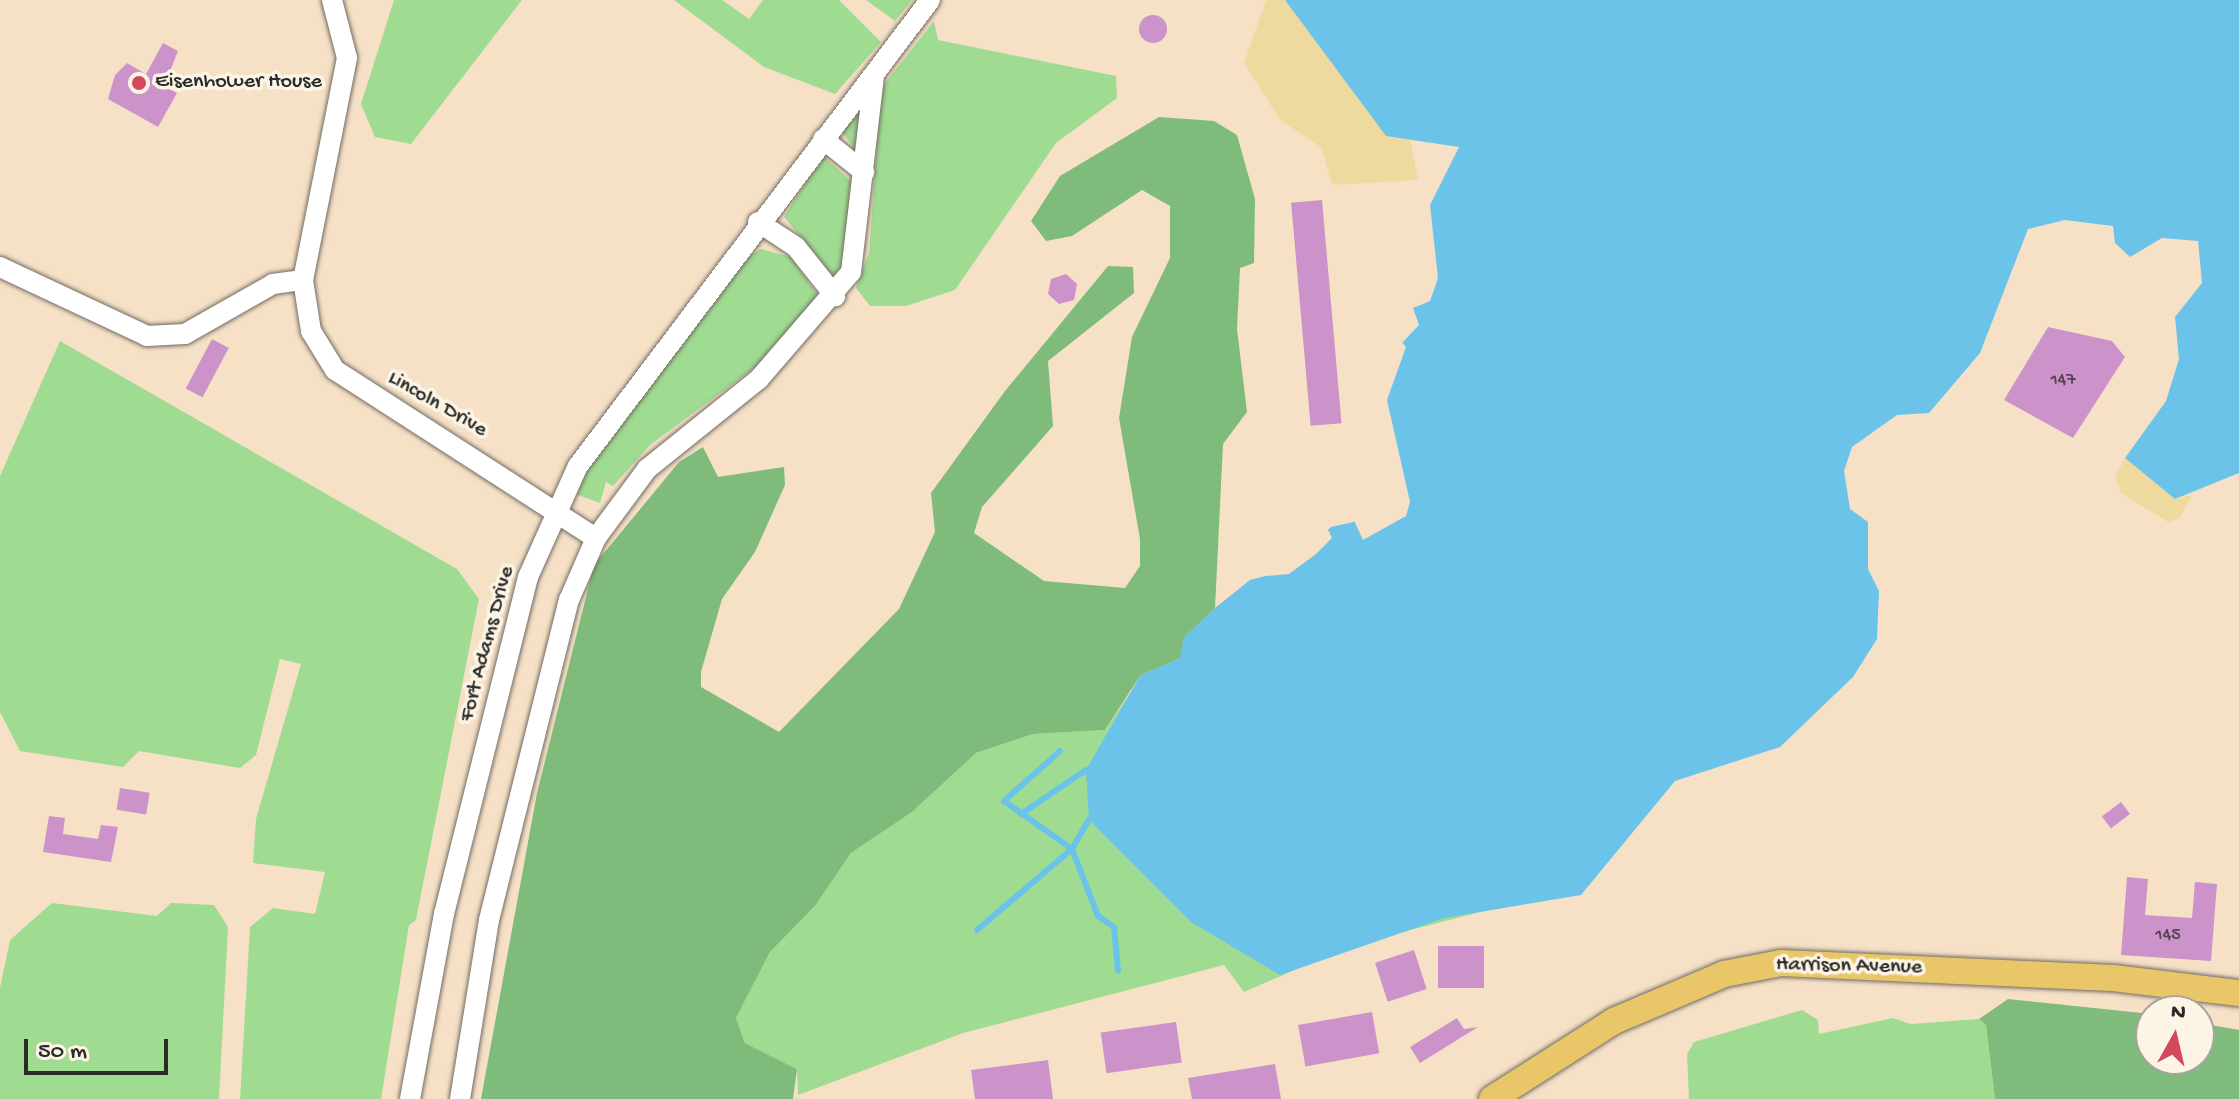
<!DOCTYPE html>
<html>
<head>
<meta charset="utf-8">
<style>
  body { margin:0 }
  #map { position:relative; width:2239px; height:1099px; overflow:hidden; background:#f6e1c7; font-family:"Gochi Hand",sans-serif }
  div>[style] { position:absolute }
  .green>* { inset:0; background:#9fdc91 }
  .forest>* { inset:0; background:#7fbc7b }
  .sand>* { inset:0; background:#eeda9e }
  .water>* { inset:0; background:#6bc3e9 }
  .pier>* { inset:0; background:#f6e1c7 }
  .stream>* { height:6px; margin:-3px; padding:0 3px; transform-origin:3px; border-radius:3px; background:#6bc3e9 }
  .building>* { inset:0; background:#cb93ca; transform-origin:0 0 }
  .round { border-radius:50% }
  .roads { filter:drop-shadow(0 0 2px #726b62) drop-shadow(0 0 2px #726b62) }
  .minor>* { height:20px; margin:-10px; padding:0 10px; transform-origin:10px; border-radius:10px; background:#fff }
  .major>* { height:26px; margin:-13px; padding:0 13px; transform-origin:13px; border-radius:13px; background:#e9c769 }
  .dots>* { width:22px; height:22px; translate:-50% -50%; box-sizing:border-box; border:4px solid #fcf5e5; border-radius:50% }
  span { translate:-50% -50%; white-space:nowrap; text-align:center; line-height:1.15; -webkit-text-stroke:7px #fcf5e5; paint-order:stroke }
  .number-label { font-size:18px; color:#534553 }
  .number-label span { -webkit-text-stroke-width:0 }
  .poi-label { font-size:22px; color:#2b2b2b }
  .left { translate:0 -50%; text-align:left }
  .street-label { font-size:22px; color:#2b2b2b }
  .north { position:absolute; left:2135px; top:995px; width:80px; height:80px; box-sizing:border-box; background:#fcf5e5; border:2px solid #a8a49b; border-radius:50%; rotate:8deg; font-size:22px; font-weight:700; line-height:32px; text-align:center; color:#2b2b2b }
  .north::after { content:''; display:block; margin:auto; width:28px; height:36px; background:#d1495b; clip-path:polygon(50% 0,100% 100%,50% 72%,0 100%) }
  .scale { position:absolute; left:24px; top:1039px; width:144px; height:36px; box-sizing:border-box; border:4px solid #2b2b2b; border-top:0; padding-left:10px; font-size:24px; line-height:28px; white-space:nowrap; color:#2b2b2b; -webkit-text-stroke:6px #fcf5e5; paint-order:stroke }
</style>
</head>
<body>
<div id="map">
  <div class="green">
    <div style="clip-path:polygon(394px 0,522px 0,411px 144px,375px 137px,361px 104px)"></div>
    <div style="clip-path:polygon(674px 0,722px 0,749px 19px,763px 0,839px 0,881px 42px,835px 94px,764px 67px)"></div>
    <div style="clip-path:polygon(866px 0,912px 0,895px 21px)"></div>
    <div style="clip-path:polygon(934px 21px,938px 40px,1116px 76px,1117px 98px,1056px 143px,955px 290px,906px 306px,870px 306px,856px 288px,869px 253px,881px 88px)"></div>
    <div style="clip-path:polygon(865px 105px,855px 147px,854px 148px,842px 132px)"></div>
    <div style="clip-path:polygon(823px 156px,852px 182px,843px 267px,834px 277px,784px 217px)"></div>
    <div style="clip-path:polygon(761px 249px,791px 257px,818px 296px,766px 359px,650px 445px,613px 486px,606px 482px,600px 503px,578px 495px,575px 484px,744px 259px)"></div>
    <div style="clip-path:polygon(60px 341px,457px 569px,479px 599px,416px 920px,409px 925px,381px 1099px,240px 1099px,250px 927px,273px 908px,315px 914px,325px 872px,253px 863px,256px 819px,301px 664px,280px 659px,256px 755px,240px 768px,139px 751px,123px 767px,20px 751px,0 712px,0 476px)"></div>
    <div style="clip-path:polygon(1215px 608px,1243px 652px,1527px 900px,1352px 945px,1244px 992px,1224px 965px,963px 1033px,798px 1095px,797px 1069px,745px 1043px,736px 1018px,770px 952px,815px 906px,851px 853px,912px 812px,976px 753px,1033px 734px,1105px 730px,1133px 689px)"></div>
    <div style="clip-path:polygon(52px 903px,157px 916px,171px 903px,214px 905px,228px 927px,219px 1099px,0 1099px,0 988px,10px 940px)"></div>
    <div style="clip-path:polygon(1802px 1010px,1818px 1020px,1819px 1034px,1893px 1018px,1911px 1024px,1979px 1019px,1986px 1025px,1995px 1099px,1689px 1099px,1687px 1054px,1694px 1042px)"></div>
  </div>
  <div class="forest">
    <div style="clip-path:polygon(1159px 117px,1214px 121px,1237px 135px,1255px 199px,1254px 263px,1240px 268px,1237px 329px,1247px 412px,1223px 444px,1215px 608px,1184px 638px,1180px 658px,1140px 676px,1105px 730px,1033px 734px,976px 753px,912px 812px,851px 853px,815px 906px,770px 952px,736px 1018px,745px 1043px,797px 1069px,793px 1099px,481px 1099px,537px 793px,594px 565px,679px 462px,703px 447px,718px 477px,784px 467px,785px 485px,755px 552px,722px 599px,701px 672px,701px 687px,779px 732px,899px 609px,935px 532px,931px 493px,1005px 391px,1108px 266px,1133px 267px,1134px 293px,1048px 361px,1053px 426px,982px 507px,974px 533px,1044px 581px,1125px 588px,1140px 566px,1140px 539px,1119px 418px,1132px 337px,1170px 258px,1170px 206px,1142px 190px,1072px 236px,1046px 241px,1031px 221px,1060px 176px)"></div>
    <div style="clip-path:polygon(2008px 999px,2151px 1014px,2151px 1059px,2199px 1059px,2199px 1023px,2239px 1030px,2239px 1099px,1995px 1099px,1986px 1025px,1979px 1019px)"></div>
  </div>
  <div class="sand">
    <div style="clip-path:polygon(1266px 0,1422px 0,1430px 144px,1410px 138px,1418px 180px,1332px 185px,1321px 147px,1280px 120px,1244px 63px)"></div>
    <div style="clip-path:polygon(2125px 458px,2175px 499px,2192px 495px,2180px 518px,2168px 522px,2121px 493px,2115px 477px)"></div>
  </div>
  <div class="water">
    <div style="clip-path:polygon(1285px 0,2239px 0,2239px 473px,2175px 499px,2125px 458px,2166px 401px,2179px 359px,2175px 317px,2202px 283px,2198px 241px,2162px 238px,2130px 257px,2115px 243px,2113px 226px,2065px 220px,2028px 229px,1980px 353px,1929px 413px,1897px 415px,1852px 447px,1844px 471px,1850px 509px,1868px 522px,1868px 569px,1879px 591px,1877px 639px,1853px 677px,1780px 747px,1675px 781px,1581px 895px,1444px 918px,1280px 975px,1191px 922px,1089px 820px,1086px 770px,1140px 676px,1180px 658px,1184px 638px,1215px 608px,1250px 580px,1280px 572px,1331px 527px,1380px 516px,1393px 503px,1381px 404px,1400px 345px,1419px 325px,1413px 308px,1430px 301px,1438px 278px,1430px 205px,1459px 147px,1386px 136px)"></div>
  </div>
  <div class="pier">
    <div style="clip-path:polygon(1400px 340px,1406px 347px,1387px 400px,1410px 502px,1406px 516px,1363px 540px,1351px 514px,1378px 512px,1388px 502px,1377px 404px)"></div>
    <div style="clip-path:polygon(1326px 526px,1332px 538px,1316px 554px,1289px 574px,1266px 576px)"></div>
  </div>
  <div class="stream">
    <div style="left:1060px;top:751px;width:75px;rotate:138.2deg"></div>
    <div style="left:1004px;top:801px;width:83px;rotate:35.2deg"></div>
    <div style="left:1072px;top:849px;width:72px;rotate:68.8deg"></div>
    <div style="left:1098px;top:916px;width:19px;rotate:35deg"></div>
    <div style="left:1114px;top:927px;width:44px;rotate:84.8deg"></div>
    <div style="left:1021px;top:814px;width:78px;rotate:-34.1deg"></div>
    <div style="left:977px;top:930px;width:125px;rotate:-40.5deg"></div>
    <div style="left:1072px;top:849px;width:34px;rotate:-60deg"></div>
  </div>
  <div class="building">
    <div class="round" style="left:1139px;top:15px;width:28px;height:28px"></div>
    <div style="clip-path:polygon(163px 43px,178px 51px,164px 86px,177px 93px,158px 127px,108px 99px,115px 75px,127px 63px,146px 74px)"></div>
    <div style="left:1322px;top:200px;width:224px;height:31px;rotate:85deg"></div>
    <div style="clip-path:polygon(1066px 274px,1077px 284px,1074px 300px,1059px 304px,1048px 294px,1051px 279px)"></div>
    <div style="clip-path:polygon(2048px 327px,2112px 341px,2125px 357px,2073px 438px,2004px 400px)"></div>
    <div style="left:212px;top:339px;width:19px;height:56px;rotate:28deg"></div>
    <div style="left:120px;top:788px;width:30px;height:22px;rotate:9deg"></div>
    <div style="left:2121px;top:802px;width:15px;height:24px;rotate:53deg"></div>
    <div style="clip-path:polygon(49px 816px,65px 818px,63px 834px,98px 839px,101px 825px,118px 827px,111px 862px,43px 852px)"></div>
    <div style="clip-path:polygon(2127px 877px,2148px 879px,2145px 915px,2192px 918px,2195px 882px,2217px 884px,2211px 961px,2121px 955px)"></div>
    <div style="left:1438px;top:946px;width:46px;height:42px"></div>
    <div style="left:1414px;top:950px;width:41px;height:41px;rotate:72deg"></div>
    <div style="left:1372px;top:1012px;width:42px;height:75px;rotate:80deg"></div>
    <div style="clip-path:polygon(1457px 1018px,1464px 1029px,1478px 1027px,1420px 1063px,1410px 1047px)"></div>
    <div style="left:1176px;top:1022px;width:41px;height:76px;rotate:82deg"></div>
    <div style="clip-path:polygon(1048px 1060px,1053px 1099px,975px 1099px,971px 1070px)"></div>
    <div style="clip-path:polygon(1275px 1064px,1281px 1099px,1192px 1099px,1188px 1078px)"></div>
  </div>
  <div class="roads">
    <div class="minor">
      <div style="left:332px;top:0;width:60px;rotate:75.5deg"></div>
      <div style="left:347px;top:58px;width:226px;rotate:101.2deg"></div>
      <div style="left:303px;top:280px;width:52px;rotate:81.1deg"></div>
      <div style="left:311px;top:331px;width:46px;rotate:58.4deg"></div>
      <div style="left:335px;top:370px;width:310px;rotate:32.8deg"></div>
      <div style="left:823px;top:139px;width:53px;rotate:38.8deg"></div>
      <div style="left:758px;top:222px;width:45px;rotate:33.3deg"></div>
      <div style="left:796px;top:247px;width:63px;rotate:51.5deg"></div>
      <div style="left:0;top:267px;width:162px;rotate:25.1deg"></div>
      <div style="left:147px;top:336px;width:38px;rotate:-3deg"></div>
      <div style="left:185px;top:334px;width:101px;rotate:-29.6deg"></div>
      <div style="left:273px;top:284px;width:30px;rotate:-8deg"></div>
      <div style="left:410px;top:1099px;width:188px;rotate:-79.6deg"></div>
      <div style="left:444px;top:914px;width:347px;rotate:-76deg"></div>
      <div style="left:528px;top:577px;width:122px;rotate:-65.8deg"></div>
      <div style="left:578px;top:466px;width:584px;rotate:-52.93deg"></div>
      <div style="left:460px;top:1099px;width:181px;rotate:-80.8deg"></div>
      <div style="left:489px;top:920px;width:330px;rotate:-76deg"></div>
      <div style="left:569px;top:600px;width:68px;rotate:-66.5deg"></div>
      <div style="left:596px;top:538px;width:86px;rotate:-53.5deg"></div>
      <div style="left:647px;top:469px;width:144px;rotate:-38.8deg"></div>
      <div style="left:759px;top:379px;width:141px;rotate:-49.3deg"></div>
      <div style="left:851px;top:272px;width:197px;rotate:-83.3deg"></div>
    </div>
    <div class="major">
      <div style="left:1492px;top:1099px;width:145px;rotate:-32.6deg"></div>
      <div style="left:1614px;top:1021px;width:120px;rotate:-23.1deg"></div>
      <div style="left:1724px;top:974px;width:58px;rotate:-10.9deg"></div>
      <div style="left:1781px;top:963px;width:332px;rotate:2.6deg"></div>
      <div style="left:2113px;top:978px;width:127px;rotate:6.8deg"></div>
    </div>
  </div>
  <div class="dots">
    <div style="left:139px;top:83px;background:#d1495b"></div>
  </div>
  <div class="number-label">
    <span style="left:2063px;top:381px">147</span>
    <span style="left:2168px;top:936px">145</span>
  </div>
  <div class="poi-label">
    <span class="left" style="left:155px;top:83px">Eisenhower House</span>
  </div>
  <div class="street-label">
    <span style="left:437px;top:405px;rotate:30deg">Lincoln Drive</span>
    <span style="left:488px;top:644px;rotate:-75deg">Fort Adams Drive</span>
    <span style="left:1849px;top:967px;rotate:1deg">Harrison Avenue</span>
  </div>
  <div class="north">N</div>
  <div class="scale">50 m</div>
</div>
</body>
</html>
